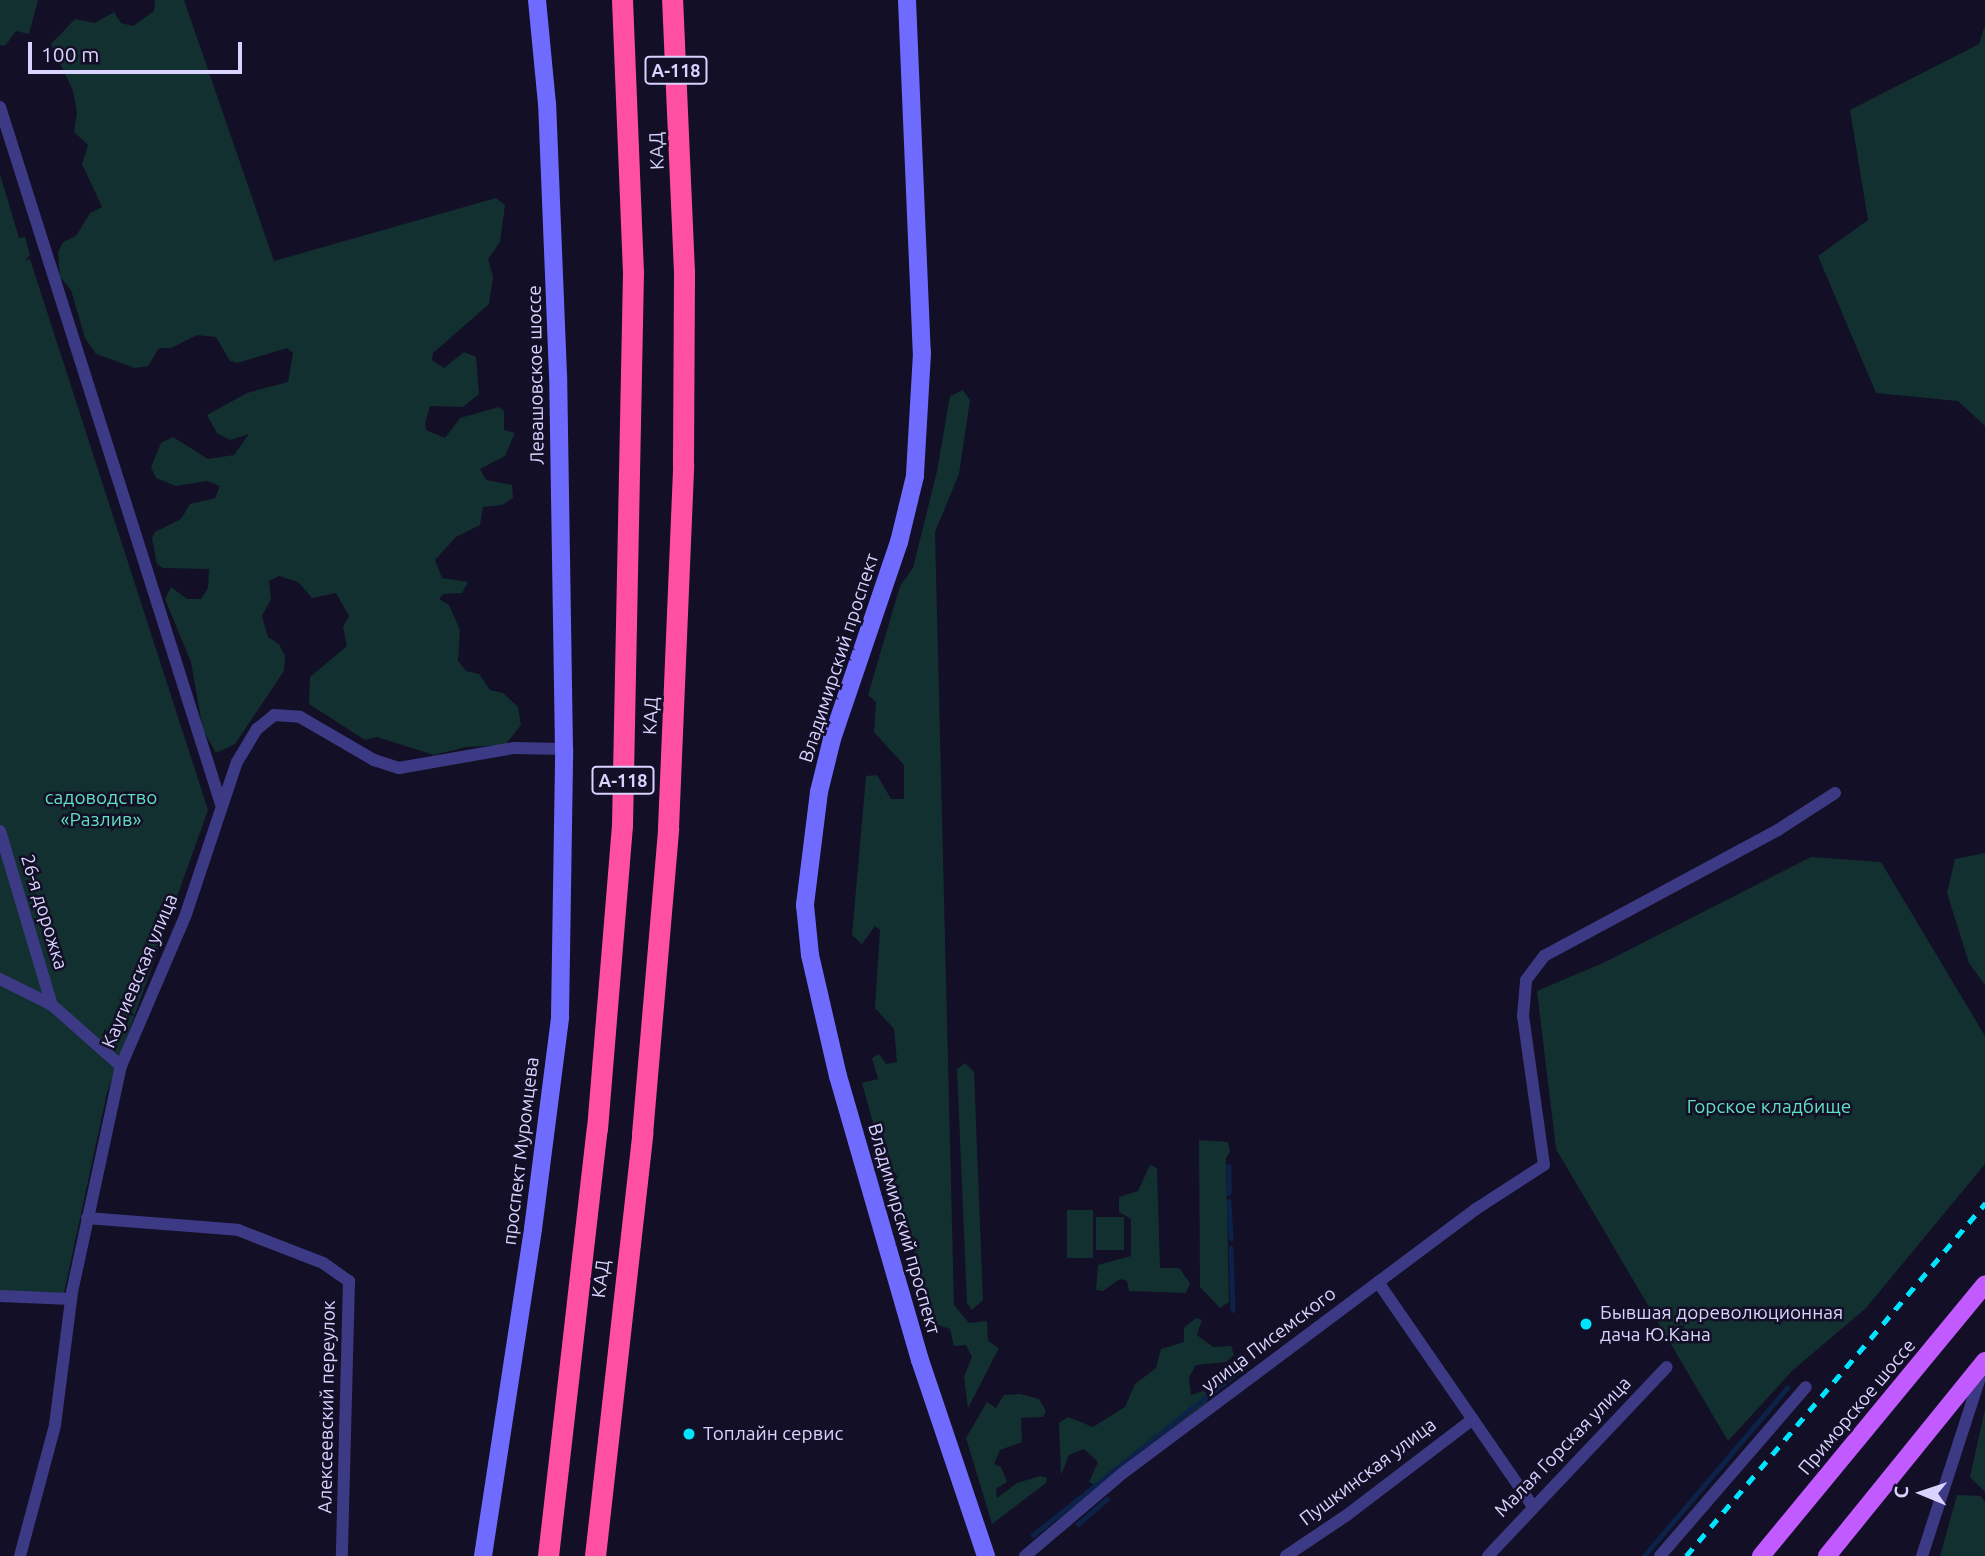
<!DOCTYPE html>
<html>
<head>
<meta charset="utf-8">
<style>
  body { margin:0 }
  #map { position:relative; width:1985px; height:1556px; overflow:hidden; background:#130f26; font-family:Ubuntu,sans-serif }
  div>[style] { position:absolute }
  .green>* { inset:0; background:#12302f; transform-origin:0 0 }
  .stream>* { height:4.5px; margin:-2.25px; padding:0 2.25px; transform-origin:2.25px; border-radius:2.25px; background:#0c2248 }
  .minor>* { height:12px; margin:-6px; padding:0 6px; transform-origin:6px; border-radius:6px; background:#3d3a85 }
  .secondary>* { height:18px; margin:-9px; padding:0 9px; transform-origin:9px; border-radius:9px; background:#6f6bff }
  .primary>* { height:18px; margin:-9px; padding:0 9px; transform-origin:9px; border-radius:9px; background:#c25bff }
  .motorway>* { height:21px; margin:-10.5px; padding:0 10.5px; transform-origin:10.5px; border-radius:10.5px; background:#ff4fa3 }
  .rail>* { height:4.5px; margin-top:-2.25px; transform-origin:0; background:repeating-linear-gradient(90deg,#00e5ff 0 10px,transparent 0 19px) }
  .dots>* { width:19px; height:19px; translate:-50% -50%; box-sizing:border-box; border:4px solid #130f26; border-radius:50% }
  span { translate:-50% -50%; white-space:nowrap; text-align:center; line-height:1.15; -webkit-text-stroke:5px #130f26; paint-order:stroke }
  .shield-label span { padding:2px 5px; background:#130f26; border:2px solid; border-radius:5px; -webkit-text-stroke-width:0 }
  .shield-label { font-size:18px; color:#d9d4ff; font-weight:700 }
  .street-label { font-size:19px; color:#d9d4ff }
  .park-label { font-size:19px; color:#5fe0c0 }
  .poi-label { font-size:19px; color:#d9d4ff }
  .left { translate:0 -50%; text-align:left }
  .north { position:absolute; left:1887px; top:1458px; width:70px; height:70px; -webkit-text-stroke:5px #130f26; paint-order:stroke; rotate:272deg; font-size:19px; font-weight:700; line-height:28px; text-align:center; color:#d9d4ff }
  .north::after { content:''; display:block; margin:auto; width:24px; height:32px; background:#d9d4ff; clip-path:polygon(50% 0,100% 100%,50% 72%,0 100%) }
  .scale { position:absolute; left:28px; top:42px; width:214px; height:32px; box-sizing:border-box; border:4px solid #d9d4ff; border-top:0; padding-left:9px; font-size:21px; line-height:24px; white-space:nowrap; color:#d9d4ff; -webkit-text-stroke:5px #130f26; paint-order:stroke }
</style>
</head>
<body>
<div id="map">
  <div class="green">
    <div style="clip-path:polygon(0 0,38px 0,29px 34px,16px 31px,5px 46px,0 45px)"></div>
    <div style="clip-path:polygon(155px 0,184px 0,274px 261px,496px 198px,505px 205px,500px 242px,488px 259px,493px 277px,489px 304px,433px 353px,432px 360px,444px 368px,464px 352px,476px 357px,479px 394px,463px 407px,430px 406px,425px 424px,426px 430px,445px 438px,460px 418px,499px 407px,504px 411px,504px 430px,515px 433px,505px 456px,480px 469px,486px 480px,512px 485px,513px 498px,502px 505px,483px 507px,480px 525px,456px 537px,435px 560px,442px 578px,468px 582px,462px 593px,443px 594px,439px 599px,449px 605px,460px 630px,458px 661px,466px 671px,479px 674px,490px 690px,503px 693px,518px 707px,521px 725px,505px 745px,466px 747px,434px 755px,377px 737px,365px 740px,309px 704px,310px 677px,347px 646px,343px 627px,349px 616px,336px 593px,312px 598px,298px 582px,279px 576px,269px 581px,271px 599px,262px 616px,268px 637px,279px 644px,285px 656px,284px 671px,235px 744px,216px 753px,203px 730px,191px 662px,165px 599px,171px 587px,187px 599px,201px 599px,208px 588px,209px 569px,163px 568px,157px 564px,152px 538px,155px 532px,181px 519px,190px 504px,215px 498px,220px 486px,207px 481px,176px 486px,156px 478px,151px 467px,161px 443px,173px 437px,208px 459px,234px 455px,249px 434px,230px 440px,217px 433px,207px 415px,247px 393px,288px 382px,293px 353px,287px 348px,237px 363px,230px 361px,216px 337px,197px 335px,171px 348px,159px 348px,148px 366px,135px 368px,96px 354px,85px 338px,71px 290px,60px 277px,58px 253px,63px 242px,76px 236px,90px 213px,102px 207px,82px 164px,88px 145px,74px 132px,77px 112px,73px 91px,51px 44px,75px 19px,95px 23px,114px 12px,121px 23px,133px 26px,154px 11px)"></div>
    <div style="clip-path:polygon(1985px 25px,1985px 426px,1958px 401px,1876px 393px,1818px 256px,1868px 220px,1850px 110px,1979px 44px)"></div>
    <div style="clip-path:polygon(0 174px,19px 238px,25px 237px,30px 255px,25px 260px,30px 259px,208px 810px,107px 1093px,64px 1293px,0 1291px)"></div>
    <div style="clip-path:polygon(963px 390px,970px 400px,959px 474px,935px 532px,954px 1305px,969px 1323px,987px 1321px,988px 1341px,999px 1348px,968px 1408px,964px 1377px,972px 1357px,966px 1345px,954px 1346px,950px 1329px,935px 1324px,911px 1240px,900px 1221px,862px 1083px,878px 1079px,872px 1058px,879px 1054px,886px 1064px,897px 1062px,894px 1029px,875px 1008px,880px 930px,875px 926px,862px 944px,852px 935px,866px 776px,877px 775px,891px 799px,904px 799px,904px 765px,874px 732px,876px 702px,868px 695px,900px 586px,913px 568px,937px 471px,950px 396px)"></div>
    <div style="clip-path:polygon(1985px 853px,1985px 985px,1969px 963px,1947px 893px,1955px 859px)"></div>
    <div style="clip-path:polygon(1811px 857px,1881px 862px,1985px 1036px,1985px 1164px,1866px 1308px,1792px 1371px,1728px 1441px,1556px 1149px,1537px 991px,1605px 962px)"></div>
    <div style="clip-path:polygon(965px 1063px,974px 1072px,983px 1300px,972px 1310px,967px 1303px,957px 1069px)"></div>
    <div style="clip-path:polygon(1199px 1140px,1228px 1142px,1230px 1152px,1226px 1158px,1229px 1302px,1220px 1308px,1200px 1287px)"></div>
    <div style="clip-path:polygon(1150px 1165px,1157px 1168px,1160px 1268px,1179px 1268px,1190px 1283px,1186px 1293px,1129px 1291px,1127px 1281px,1120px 1279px,1103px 1291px,1096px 1290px,1098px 1265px,1131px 1256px,1131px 1219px,1119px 1212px,1119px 1197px,1138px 1191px)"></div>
    <div style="left:1067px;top:1210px;width:26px;height:48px"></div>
    <div style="left:1096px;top:1217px;width:28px;height:33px"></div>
    <div style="clip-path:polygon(1196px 1318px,1202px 1320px,1197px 1335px,1213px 1347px,1231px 1346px,1234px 1355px,1226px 1362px,1196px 1365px,1189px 1377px,1191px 1395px,1203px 1391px,1210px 1395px,1206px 1403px,1097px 1486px,1089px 1482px,1098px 1462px,1084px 1449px,1069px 1455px,1061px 1475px,1059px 1423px,1068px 1417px,1093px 1427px,1125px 1407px,1135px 1384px,1156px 1368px,1161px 1349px,1184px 1342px,1184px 1328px)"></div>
    <div style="clip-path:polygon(1020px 1394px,1039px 1399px,1046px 1411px,1043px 1417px,1021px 1418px,1022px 1442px,1000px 1450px,994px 1464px,1001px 1467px,1007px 1482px,996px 1489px,997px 1498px,1017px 1483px,1040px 1476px,1047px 1478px,1046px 1483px,992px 1524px,966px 1438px,987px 1402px,996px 1408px,1004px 1395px)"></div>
    <div style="clip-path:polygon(1985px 1409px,1985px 1492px,1970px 1477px)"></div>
    <div style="clip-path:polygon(1957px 1495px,1981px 1496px,1985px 1502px,1985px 1556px,1940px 1556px)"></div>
  </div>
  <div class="stream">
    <div style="left:1229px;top:1166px;width:27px;rotate:90deg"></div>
    <div style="left:1229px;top:1201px;width:37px;rotate:87deg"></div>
    <div style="left:1231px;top:1248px;width:62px;rotate:88.2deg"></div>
    <div style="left:1078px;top:1524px;width:38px;rotate:-41deg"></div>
    <div style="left:1033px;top:1535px;width:260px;rotate:-38.6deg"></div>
    <div style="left:1644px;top:1556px;width:221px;rotate:-49.6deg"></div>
  </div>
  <div class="minor">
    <div style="left:0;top:107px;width:731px;rotate:72.41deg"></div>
    <div style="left:0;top:831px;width:182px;rotate:73.4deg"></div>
    <div style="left:0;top:979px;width:58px;rotate:26.6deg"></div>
    <div style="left:52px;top:1005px;width:92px;rotate:41.5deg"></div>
    <div style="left:87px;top:1218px;width:151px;rotate:4.5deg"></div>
    <div style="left:238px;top:1230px;width:91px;rotate:21.2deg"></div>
    <div style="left:323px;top:1263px;width:32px;rotate:35deg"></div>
    <div style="left:349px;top:1281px;width:275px;rotate:91.5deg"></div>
    <div style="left:1378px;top:1282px;width:271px;rotate:55.4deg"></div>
    <div style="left:0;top:1296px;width:71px;rotate:2.4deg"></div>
    <div style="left:20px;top:1556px;width:136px;rotate:-75deg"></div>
    <div style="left:55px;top:1425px;width:134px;rotate:-82.7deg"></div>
    <div style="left:72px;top:1292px;width:231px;rotate:-77.8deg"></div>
    <div style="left:121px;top:1066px;width:162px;rotate:-66.8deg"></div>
    <div style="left:185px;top:917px;width:163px;rotate:-71.5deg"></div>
    <div style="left:237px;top:762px;width:39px;rotate:-59deg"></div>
    <div style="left:257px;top:729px;width:22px;rotate:-39deg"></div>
    <div style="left:274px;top:715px;width:26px;rotate:4deg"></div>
    <div style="left:300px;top:717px;width:86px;rotate:30.2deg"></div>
    <div style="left:374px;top:760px;width:26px;rotate:18deg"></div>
    <div style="left:399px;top:768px;width:117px;rotate:-9.9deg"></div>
    <div style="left:514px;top:748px;width:50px;rotate:1.1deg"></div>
    <div style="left:1025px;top:1556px;width:128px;rotate:-40.3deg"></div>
    <div style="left:1123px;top:1473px;width:441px;rotate:-36.8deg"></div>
    <div style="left:1476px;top:1209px;width:81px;rotate:-32.9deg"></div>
    <div style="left:1544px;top:1165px;width:150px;rotate:-98deg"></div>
    <div style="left:1523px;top:1016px;width:36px;rotate:-85deg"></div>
    <div style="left:1526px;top:980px;width:30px;rotate:-53deg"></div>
    <div style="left:1544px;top:956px;width:266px;rotate:-28.3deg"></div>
    <div style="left:1778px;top:830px;width:68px;rotate:-33deg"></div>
    <div style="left:1286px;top:1556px;width:73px;rotate:-33.9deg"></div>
    <div style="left:1347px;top:1515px;width:158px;rotate:-37.3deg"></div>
    <div style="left:1488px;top:1556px;width:260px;rotate:-46.6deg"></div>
    <div style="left:1660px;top:1556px;width:223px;rotate:-49.2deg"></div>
    <div style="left:1922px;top:1556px;width:198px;rotate:-72deg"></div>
  </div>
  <div class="secondary">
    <div style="left:907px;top:0;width:353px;rotate:87.6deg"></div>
    <div style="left:922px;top:353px;width:123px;rotate:93.3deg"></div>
    <div style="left:915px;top:476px;width:68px;rotate:103.6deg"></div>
    <div style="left:899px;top:542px;width:208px;rotate:108.8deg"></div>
    <div style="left:832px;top:739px;width:55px;rotate:103.8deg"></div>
    <div style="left:819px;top:792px;width:114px;rotate:97.1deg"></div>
    <div style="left:805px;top:905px;width:50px;rotate:84.3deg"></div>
    <div style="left:810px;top:955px;width:124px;rotate:77deg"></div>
    <div style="left:838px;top:1076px;width:296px;rotate:73.9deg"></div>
    <div style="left:920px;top:1360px;width:207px;rotate:71.4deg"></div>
    <div style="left:483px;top:1556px;width:331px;rotate:-81.3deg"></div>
    <div style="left:533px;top:1229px;width:214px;rotate:-82.7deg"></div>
    <div style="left:560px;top:1017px;width:268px;rotate:-89.1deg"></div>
    <div style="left:564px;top:749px;width:374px;rotate:-90.9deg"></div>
    <div style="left:558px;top:375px;width:271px;rotate:-92.3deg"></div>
    <div style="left:547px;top:104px;width:104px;rotate:-95.5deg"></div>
  </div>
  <div class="primary">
    <div style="left:1761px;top:1556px;width:352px;rotate:-50.5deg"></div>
    <div style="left:1827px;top:1556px;width:251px;rotate:-51deg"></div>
  </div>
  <div class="motorway">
    <div style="left:548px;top:1556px;width:430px;rotate:-83.5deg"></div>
    <div style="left:597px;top:1129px;width:305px;rotate:-85.3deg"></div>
    <div style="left:622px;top:825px;width:552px;rotate:-88.86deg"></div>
    <div style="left:633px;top:273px;width:273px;rotate:-92.3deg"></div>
    <div style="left:595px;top:1556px;width:425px;rotate:-83.6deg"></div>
    <div style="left:642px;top:1134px;width:307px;rotate:-85.1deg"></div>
    <div style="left:668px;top:828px;width:364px;rotate:-87.6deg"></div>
    <div style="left:683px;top:464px;width:192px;rotate:-89.7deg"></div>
    <div style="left:684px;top:272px;width:272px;rotate:-92.5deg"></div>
  </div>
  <div class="rail">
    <div style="left:1686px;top:1556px;width:463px;rotate:-49.7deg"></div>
  </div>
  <div class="dots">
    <div style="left:1586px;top:1324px;background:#00e5ff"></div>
    <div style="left:689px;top:1434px;background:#00e5ff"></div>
  </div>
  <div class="shield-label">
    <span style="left:676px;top:70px">А-118</span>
    <span style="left:623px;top:780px">А-118</span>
  </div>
  <div class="street-label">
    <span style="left:657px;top:151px;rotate:-92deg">КАД</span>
    <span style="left:536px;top:375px;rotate:-91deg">Левашовское шоссе</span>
    <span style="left:839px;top:658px;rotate:-72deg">Владимирский проспект</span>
    <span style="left:651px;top:716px;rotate:-87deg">КАД</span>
    <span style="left:44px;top:912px;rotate:73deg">26-я дорожка</span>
    <span style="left:140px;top:971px;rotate:-67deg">Каугиевская улица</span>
    <span style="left:521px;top:1151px;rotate:-83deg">проспект Муромцева</span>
    <span style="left:904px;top:1229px;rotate:74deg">Владимирский проспект</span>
    <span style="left:601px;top:1279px;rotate:-83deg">КАД</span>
    <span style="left:1269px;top:1340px;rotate:-37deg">улица Писемского</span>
    <span style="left:327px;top:1407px;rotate:-89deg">Алексеевский переулок</span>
    <span style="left:1857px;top:1407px;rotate:-50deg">Приморское шоссе</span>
    <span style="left:1563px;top:1447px;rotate:-46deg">Малая Горская улица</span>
    <span style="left:1368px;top:1472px;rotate:-37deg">Пушкинская улица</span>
  </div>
  <div class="park-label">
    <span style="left:101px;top:809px">садоводство<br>«Разлив»</span>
    <span style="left:1769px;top:1107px">Горское кладбище</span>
  </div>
  <div class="poi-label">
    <span class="left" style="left:1600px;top:1324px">Бывшая дореволюционная<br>дача Ю.Кана</span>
    <span class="left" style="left:703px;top:1434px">Топлайн сервис</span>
  </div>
  <div class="north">С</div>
  <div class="scale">100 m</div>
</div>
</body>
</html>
